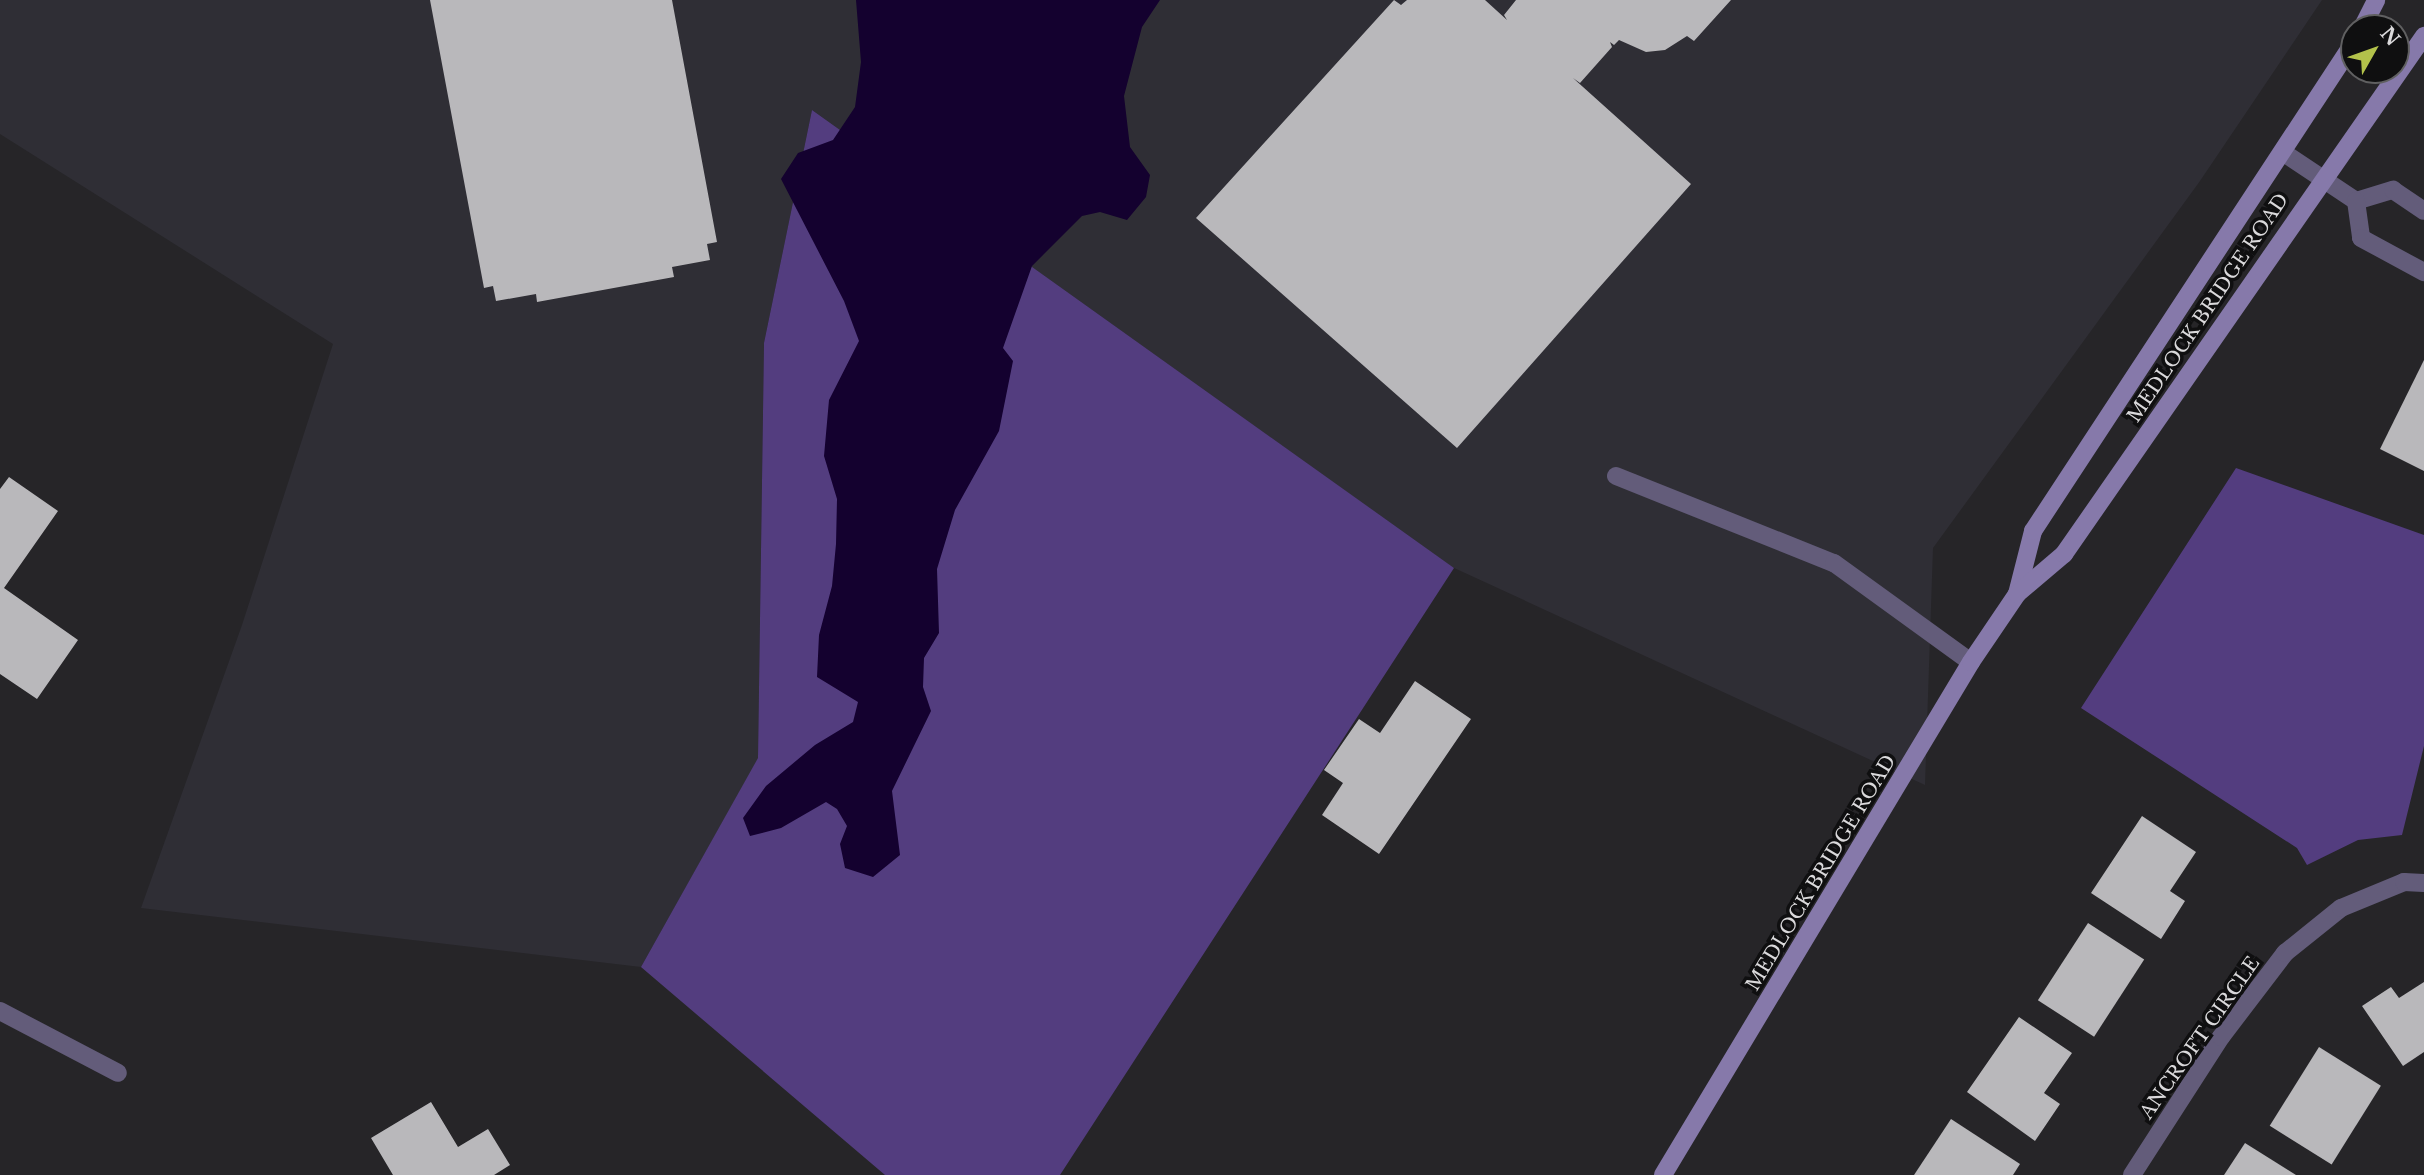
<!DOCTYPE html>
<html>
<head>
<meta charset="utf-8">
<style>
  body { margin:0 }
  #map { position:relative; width:2424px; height:1175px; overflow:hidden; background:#262528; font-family:"Libre Baskerville",serif }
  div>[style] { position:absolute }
  .built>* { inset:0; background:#2f2e35 }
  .forest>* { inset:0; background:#533d7f }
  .water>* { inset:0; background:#14012f }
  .building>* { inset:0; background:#b9b8bb; transform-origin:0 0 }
  .lane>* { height:18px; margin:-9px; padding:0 9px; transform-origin:9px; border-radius:9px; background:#635c7a }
  .street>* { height:18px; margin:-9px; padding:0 9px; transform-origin:9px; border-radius:9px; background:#635c7a }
  .secondary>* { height:18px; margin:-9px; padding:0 9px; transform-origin:9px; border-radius:9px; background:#8679aa }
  span { translate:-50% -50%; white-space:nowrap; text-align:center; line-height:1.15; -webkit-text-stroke:7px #0f0f10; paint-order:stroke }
  .street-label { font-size:19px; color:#dad9db }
  .north { position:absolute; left:2340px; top:14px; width:70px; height:70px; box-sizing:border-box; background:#0f0f10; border:2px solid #606061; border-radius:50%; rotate:50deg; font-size:19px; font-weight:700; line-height:28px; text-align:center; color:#dad9db }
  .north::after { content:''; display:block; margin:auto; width:24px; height:32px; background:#b3c24b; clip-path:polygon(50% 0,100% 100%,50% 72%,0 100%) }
</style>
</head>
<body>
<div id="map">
  <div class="built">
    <div style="clip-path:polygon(0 0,2322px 0,2200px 181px,1933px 548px,1925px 785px,1452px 567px,812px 110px,764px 343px,758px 759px,641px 967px,141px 908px,242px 625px,333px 344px,0 134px)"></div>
  </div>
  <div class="forest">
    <div style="clip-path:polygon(812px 110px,1454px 568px,1060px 1175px,885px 1175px,641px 967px,758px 758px,764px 343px)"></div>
    <div style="clip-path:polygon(2236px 468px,2424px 535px,2424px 746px,2402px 835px,2358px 840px,2307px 865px,2297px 848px,2081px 708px)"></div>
  </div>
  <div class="water">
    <div style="clip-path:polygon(856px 0,1160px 0,1142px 27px,1124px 96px,1130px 147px,1150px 175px,1146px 197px,1127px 220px,1100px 212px,1082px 216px,1032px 266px,1003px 348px,1013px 361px,999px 431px,955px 510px,937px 569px,939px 633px,924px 658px,923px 687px,931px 711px,892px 791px,900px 855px,873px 877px,845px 868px,840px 844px,847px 826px,837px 809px,826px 802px,781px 828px,750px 836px,743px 818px,766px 786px,815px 745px,853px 722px,858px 702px,817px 677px,819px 635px,832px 586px,836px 544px,837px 499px,824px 456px,829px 400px,859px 341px,844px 301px,781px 179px,798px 153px,833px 140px,855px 107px,861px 62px)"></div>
  </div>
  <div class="building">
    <div style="clip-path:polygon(430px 0,672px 0,717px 242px,707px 244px,710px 260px,672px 267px,674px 277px,537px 302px,536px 294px,496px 301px,493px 286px,484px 288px)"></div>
    <div style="clip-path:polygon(1394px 0,1401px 5px,1407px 0,1485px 0,1507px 20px,1504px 15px,1516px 0,1731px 0,1694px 41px,1687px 36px,1665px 50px,1646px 52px,1619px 40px,1614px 45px,1610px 42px,1612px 47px,1580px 83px,1573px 78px,1691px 184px,1457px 448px,1196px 218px)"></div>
    <div style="clip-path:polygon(2424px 360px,2424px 471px,2380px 449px)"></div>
    <div style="clip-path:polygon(9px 477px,58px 511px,4px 588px,78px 640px,37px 699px,0 674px,0 489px)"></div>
    <div style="clip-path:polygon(1415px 681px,1471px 719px,1379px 854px,1322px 815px,1343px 783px,1324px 770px,1359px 719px,1380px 733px)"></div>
    <div style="clip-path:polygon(2142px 816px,2196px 852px,2170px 891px,2185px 901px,2161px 939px,2091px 893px)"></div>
    <div style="left:2088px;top:923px;width:67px;height:92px;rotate:33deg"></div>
    <div style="clip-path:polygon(2424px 982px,2424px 1052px,2403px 1066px,2362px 1006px,2391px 987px,2399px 998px)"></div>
    <div style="clip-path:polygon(2019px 1017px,2072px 1053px,2044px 1093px,2060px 1104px,2035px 1141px,1967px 1092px)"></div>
    <div style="left:2319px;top:1047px;width:73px;height:93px;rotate:32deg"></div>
    <div style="clip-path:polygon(431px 1102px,458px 1147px,488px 1129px,510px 1165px,494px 1175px,393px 1175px,371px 1138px)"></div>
    <div style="clip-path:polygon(1951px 1119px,2020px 1164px,2013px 1175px,1914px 1175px)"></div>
    <div style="clip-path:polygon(2245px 1143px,2296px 1175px,2224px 1175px)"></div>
  </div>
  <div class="lane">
    <div style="left:1616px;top:476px;width:235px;rotate:21.8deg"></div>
    <div style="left:1834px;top:563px;width:169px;rotate:35.9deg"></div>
  </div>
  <div class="street">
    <div style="left:2284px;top:153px;width:87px;rotate:33.7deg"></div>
    <div style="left:2356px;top:201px;width:39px;rotate:-17deg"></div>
    <div style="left:2393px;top:190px;width:37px;rotate:34deg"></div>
    <div style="left:2356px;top:201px;width:37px;rotate:82deg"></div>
    <div style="left:2361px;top:238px;width:72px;rotate:28.4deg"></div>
    <div style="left:0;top:1011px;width:133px;rotate:27.7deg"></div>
    <div style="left:2132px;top:1175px;width:164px;rotate:-57.2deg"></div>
    <div style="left:2221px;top:1037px;width:106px;rotate:-52.7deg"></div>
    <div style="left:2285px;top:953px;width:72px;rotate:-38.8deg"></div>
    <div style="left:2341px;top:908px;width:68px;rotate:-22.4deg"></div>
    <div style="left:2404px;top:882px;width:20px;rotate:3deg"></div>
  </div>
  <div class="secondary">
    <div style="left:2362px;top:28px;width:31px;rotate:-63deg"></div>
    <div style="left:2017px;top:594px;width:65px;rotate:-75.7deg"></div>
    <div style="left:2033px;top:531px;width:585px;rotate:-56.72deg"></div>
    <div style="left:1663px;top:1175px;width:598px;rotate:-59.02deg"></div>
    <div style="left:1971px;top:662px;width:82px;rotate:-55.9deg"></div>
    <div style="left:2017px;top:594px;width:62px;rotate:-40.4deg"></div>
    <div style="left:2064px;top:554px;width:631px;rotate:-55.2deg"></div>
  </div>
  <div class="street-label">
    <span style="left:2208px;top:308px;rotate:-56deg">MEDLOCK BRIDGE ROAD</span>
    <span style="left:1821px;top:873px;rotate:-59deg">MEDLOCK BRIDGE ROAD</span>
    <span style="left:2200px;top:1038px;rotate:-55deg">ANCROFT CIRCLE</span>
  </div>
  <div class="north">N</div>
</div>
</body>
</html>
